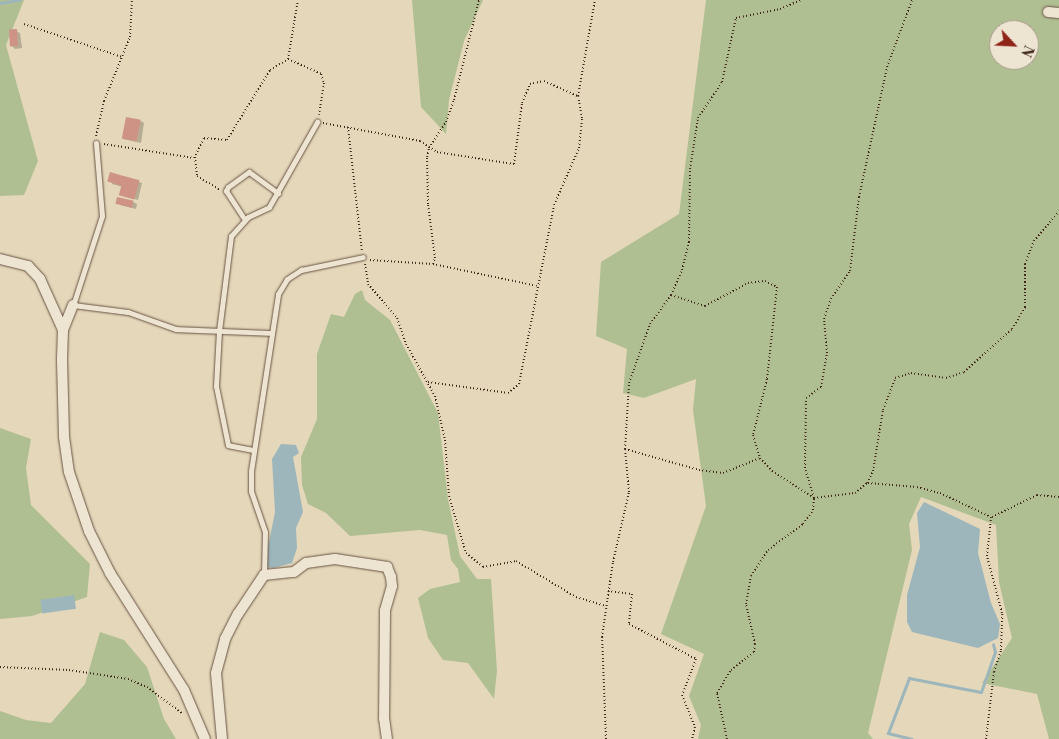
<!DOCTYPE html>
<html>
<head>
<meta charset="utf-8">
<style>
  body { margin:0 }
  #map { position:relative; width:1059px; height:739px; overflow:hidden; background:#e4d7ba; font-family:"Libre Bodoni",serif }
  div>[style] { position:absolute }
  .green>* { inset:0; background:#b0bf92 }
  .water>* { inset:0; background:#9db6bc; transform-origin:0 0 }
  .shadow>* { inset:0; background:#0003 }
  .stream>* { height:3px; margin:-1.5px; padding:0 1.5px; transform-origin:1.5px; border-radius:1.5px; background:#9db6bc }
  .building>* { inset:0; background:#ce9385; transform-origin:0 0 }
  .path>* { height:2px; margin-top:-1px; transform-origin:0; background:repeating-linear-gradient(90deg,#41281b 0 1px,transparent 0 3.5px) }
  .roads { filter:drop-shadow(0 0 1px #6a5443) drop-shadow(0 0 1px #6a5443) }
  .lane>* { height:5px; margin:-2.5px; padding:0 2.5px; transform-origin:2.5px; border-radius:2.5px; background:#ede5d2 }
  .street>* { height:10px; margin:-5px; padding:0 5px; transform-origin:5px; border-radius:5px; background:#ede5d2 }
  span { translate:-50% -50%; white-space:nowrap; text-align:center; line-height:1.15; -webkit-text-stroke:4px #ede5d2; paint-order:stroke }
  .north { position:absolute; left:989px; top:20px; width:50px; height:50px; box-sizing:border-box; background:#ede5d2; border:1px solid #a89989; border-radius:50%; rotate:115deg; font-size:14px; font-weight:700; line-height:20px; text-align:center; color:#41281b }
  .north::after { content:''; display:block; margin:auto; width:18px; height:22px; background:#8f2418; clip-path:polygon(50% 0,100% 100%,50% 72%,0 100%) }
</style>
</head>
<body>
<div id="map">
  <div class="green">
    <div style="clip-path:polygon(0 0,24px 0,6px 45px,38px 161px,24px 195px,0 196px)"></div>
    <div style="clip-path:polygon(412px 0,483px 0,464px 41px,449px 100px,446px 134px,421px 107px)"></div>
    <div style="clip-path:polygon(evenodd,706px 0,1059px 0,1059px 739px,1049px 739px,1037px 694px,982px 683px,1012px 638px,999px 582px,996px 525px,921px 497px,909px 524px,912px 550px,868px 733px,873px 739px,698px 739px,701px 725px,689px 696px,704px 654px,661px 634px,706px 506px,693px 410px,696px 379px,644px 398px,623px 393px,627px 349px,596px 336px,601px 262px,679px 214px,706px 0,999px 30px,1029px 30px,1029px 60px,999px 60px,999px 30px)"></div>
    <div style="clip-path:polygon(362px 290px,365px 300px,390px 320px,438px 413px,448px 499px,460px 556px,477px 579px,491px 579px,497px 671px,494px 699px,468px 663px,443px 660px,428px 638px,418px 598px,430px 589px,460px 582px,458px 569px,451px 560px,447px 535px,420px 530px,350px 536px,326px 513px,308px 504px,302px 485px,301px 457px,317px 419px,317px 354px,331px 314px,344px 317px,355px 294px)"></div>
    <div style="clip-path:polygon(0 428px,31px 439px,26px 468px,31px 505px,90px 564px,87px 597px,32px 616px,0 619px)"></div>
    <div style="clip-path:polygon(100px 632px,124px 640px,147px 667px,164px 719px,176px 739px,0 739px,0 711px,26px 720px,51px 723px,85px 684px)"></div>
  </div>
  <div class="water">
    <div style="clip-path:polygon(281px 444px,296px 445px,299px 453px,293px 457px,303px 512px,296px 528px,297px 548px,292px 563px,273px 568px,267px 567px,268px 547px,275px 512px,272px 459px)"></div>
    <div style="clip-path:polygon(924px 502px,980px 529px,978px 553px,991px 603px,1000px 624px,998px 638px,978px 648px,912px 632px,907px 622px,907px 595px,920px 547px,917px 513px)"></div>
    <div style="left:74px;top:595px;width:14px;height:34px;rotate:82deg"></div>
  </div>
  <div class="shadow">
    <div style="clip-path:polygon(16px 31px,20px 33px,22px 48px,15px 49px,12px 46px)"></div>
    <div style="clip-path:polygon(141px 121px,144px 123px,141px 143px,123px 139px)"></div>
    <div style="clip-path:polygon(111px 174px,142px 183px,138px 200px,121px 195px,123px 187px,112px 184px)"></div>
    <div style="clip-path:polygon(133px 202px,137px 204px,136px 209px,120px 205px)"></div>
  </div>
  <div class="stream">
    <div style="left:0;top:3px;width:20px;rotate:-9deg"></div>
    <div style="left:912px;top:739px;width:25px;rotate:-166deg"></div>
    <div style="left:888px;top:733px;width:59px;rotate:-69.1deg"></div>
    <div style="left:909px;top:678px;width:73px;rotate:11deg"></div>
    <div style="left:981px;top:692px;width:42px;rotate:-70.7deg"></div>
    <div style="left:995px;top:652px;width:8px;rotate:-104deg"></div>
  </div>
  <div class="building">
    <div style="left:17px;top:29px;width:17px;height:8px;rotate:87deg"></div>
    <div style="left:126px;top:117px;width:15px;height:22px;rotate:11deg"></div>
    <div style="left:110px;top:172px;width:15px;height:10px;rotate:16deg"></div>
    <div style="left:124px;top:176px;width:16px;height:20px;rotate:15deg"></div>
    <div style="left:117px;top:197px;width:17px;height:7px;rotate:13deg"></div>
  </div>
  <div class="path">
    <div style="left:24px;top:24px;width:103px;rotate:18.6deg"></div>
    <div style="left:288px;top:59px;width:60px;rotate:-80.4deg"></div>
    <div style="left:323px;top:123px;width:99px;rotate:10.5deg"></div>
    <div style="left:420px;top:141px;width:20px;rotate:33deg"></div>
    <div style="left:437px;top:152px;width:78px;rotate:8.9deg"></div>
    <div style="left:514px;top:164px;width:62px;rotate:-82.5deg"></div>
    <div style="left:522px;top:103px;width:21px;rotate:-67deg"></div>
    <div style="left:530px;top:84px;width:14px;rotate:-12deg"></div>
    <div style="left:544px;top:81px;width:37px;rotate:24deg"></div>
    <div style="left:348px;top:127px;width:125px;rotate:83.6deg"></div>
    <div style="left:96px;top:136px;width:36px;rotate:-77deg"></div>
    <div style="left:104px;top:101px;width:69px;rotate:-67.9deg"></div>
    <div style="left:130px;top:37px;width:37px;rotate:-87deg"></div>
    <div style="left:104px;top:144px;width:91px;rotate:8.8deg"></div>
    <div style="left:194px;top:158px;width:22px;rotate:-63deg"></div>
    <div style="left:204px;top:138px;width:23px;rotate:5deg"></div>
    <div style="left:227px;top:140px;width:82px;rotate:-58.4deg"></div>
    <div style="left:270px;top:70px;width:21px;rotate:-31deg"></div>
    <div style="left:288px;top:59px;width:36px;rotate:24deg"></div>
    <div style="left:321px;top:74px;width:9px;rotate:72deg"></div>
    <div style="left:324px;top:83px;width:32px;rotate:99deg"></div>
    <div style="left:195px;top:157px;width:19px;rotate:84deg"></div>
    <div style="left:197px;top:176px;width:26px;rotate:31deg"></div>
    <div style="left:370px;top:260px;width:63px;rotate:3.6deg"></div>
    <div style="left:433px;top:264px;width:106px;rotate:11.9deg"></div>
    <div style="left:365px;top:264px;width:20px;rotate:81deg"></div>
    <div style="left:368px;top:284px;width:45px;rotate:49.5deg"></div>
    <div style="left:397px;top:318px;width:28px;rotate:71deg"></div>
    <div style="left:406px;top:344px;width:60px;rotate:60.9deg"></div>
    <div style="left:435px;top:396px;width:45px;rotate:77.2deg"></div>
    <div style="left:445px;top:440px;width:56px;rotate:85.9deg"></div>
    <div style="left:449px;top:496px;width:59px;rotate:73.4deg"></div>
    <div style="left:466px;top:553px;width:22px;rotate:39deg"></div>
    <div style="left:483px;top:567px;width:34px;rotate:-10deg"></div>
    <div style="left:516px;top:561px;width:70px;rotate:31deg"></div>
    <div style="left:576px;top:597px;width:30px;rotate:17deg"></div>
    <div style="left:433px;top:264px;width:6px;rotate:-72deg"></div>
    <div style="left:435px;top:258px;width:54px;rotate:-97.4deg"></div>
    <div style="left:428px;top:204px;width:47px;rotate:-91.2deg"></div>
    <div style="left:427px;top:157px;width:9px;rotate:-77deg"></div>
    <div style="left:429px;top:148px;width:31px;rotate:-57deg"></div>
    <div style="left:446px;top:122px;width:23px;rotate:-70deg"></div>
    <div style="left:454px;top:100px;width:103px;rotate:-76deg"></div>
    <div style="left:671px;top:295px;width:36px;rotate:18deg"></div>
    <div style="left:705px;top:306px;width:49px;rotate:-28.1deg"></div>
    <div style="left:748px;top:283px;width:17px;rotate:-7deg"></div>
    <div style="left:765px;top:281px;width:13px;rotate:27deg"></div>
    <div style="left:777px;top:287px;width:93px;rotate:96.2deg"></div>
    <div style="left:767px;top:379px;width:58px;rotate:104deg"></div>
    <div style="left:753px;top:435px;width:24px;rotate:73deg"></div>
    <div style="left:428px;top:382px;width:81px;rotate:7.8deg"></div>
    <div style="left:508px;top:393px;width:14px;rotate:-39deg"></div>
    <div style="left:519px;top:384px;width:182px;rotate:-78.9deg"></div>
    <div style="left:554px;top:205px;width:62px;rotate:-66.3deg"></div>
    <div style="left:579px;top:148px;width:30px;rotate:-84deg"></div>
    <div style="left:582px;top:118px;width:22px;rotate:-100deg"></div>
    <div style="left:578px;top:96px;width:97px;rotate:-80deg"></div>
    <div style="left:625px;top:449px;width:77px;rotate:15.8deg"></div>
    <div style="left:699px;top:470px;width:24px;rotate:7deg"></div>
    <div style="left:723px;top:473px;width:40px;rotate:-22deg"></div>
    <div style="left:760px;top:458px;width:18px;rotate:47deg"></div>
    <div style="left:772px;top:471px;width:50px;rotate:32.7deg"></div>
    <div style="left:814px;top:498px;width:41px;rotate:-7deg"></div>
    <div style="left:855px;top:493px;width:16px;rotate:-40deg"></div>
    <div style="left:867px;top:483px;width:13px;rotate:-63deg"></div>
    <div style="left:873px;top:471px;width:62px;rotate:-80.7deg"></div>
    <div style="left:883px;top:410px;width:34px;rotate:-69deg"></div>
    <div style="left:895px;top:378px;width:17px;rotate:-17deg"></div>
    <div style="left:911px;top:373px;width:35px;rotate:8deg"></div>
    <div style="left:946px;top:378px;width:19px;rotate:-18deg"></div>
    <div style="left:964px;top:372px;width:64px;rotate:-41.9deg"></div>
    <div style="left:1012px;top:329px;width:26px;rotate:-59deg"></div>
    <div style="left:1025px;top:307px;width:43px;rotate:-90deg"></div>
    <div style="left:1025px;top:264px;width:25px;rotate:-69deg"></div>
    <div style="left:1034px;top:241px;width:39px;rotate:-50deg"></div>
    <div style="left:868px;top:483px;width:49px;rotate:4.7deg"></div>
    <div style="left:917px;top:487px;width:24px;rotate:15deg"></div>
    <div style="left:940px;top:493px;width:56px;rotate:25.2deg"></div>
    <div style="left:992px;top:517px;width:50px;rotate:-26.1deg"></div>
    <div style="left:1037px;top:495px;width:22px;rotate:5deg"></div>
    <div style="left:608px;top:591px;width:24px;rotate:7deg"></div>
    <div style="left:632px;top:594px;width:30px;rotate:96deg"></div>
    <div style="left:629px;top:624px;width:76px;rotate:27.6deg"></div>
    <div style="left:696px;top:659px;width:39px;rotate:111deg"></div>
    <div style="left:682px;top:695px;width:35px;rotate:68deg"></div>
    <div style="left:695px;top:727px;width:12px;rotate:104deg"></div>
    <div style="left:0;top:667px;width:69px;rotate:2.5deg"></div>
    <div style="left:69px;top:670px;width:60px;rotate:8.7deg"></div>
    <div style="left:128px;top:679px;width:21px;rotate:23deg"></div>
    <div style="left:147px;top:687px;width:45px;rotate:36.9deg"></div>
    <div style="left:606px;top:739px;width:102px;rotate:-92.2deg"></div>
    <div style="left:602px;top:637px;width:76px;rotate:-81.7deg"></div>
    <div style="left:613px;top:562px;width:72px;rotate:-77.1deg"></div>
    <div style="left:629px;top:492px;width:43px;rotate:-95.3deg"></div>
    <div style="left:625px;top:449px;width:66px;rotate:-86.5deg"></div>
    <div style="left:629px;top:383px;width:63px;rotate:-70.4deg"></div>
    <div style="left:650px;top:324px;width:36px;rotate:-54deg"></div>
    <div style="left:671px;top:295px;width:27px;rotate:-66deg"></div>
    <div style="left:682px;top:270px;width:29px;rotate:-76deg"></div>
    <div style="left:689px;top:242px;width:73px;rotate:-89.2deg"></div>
    <div style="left:690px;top:169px;width:52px;rotate:-81.1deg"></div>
    <div style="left:698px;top:118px;width:43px;rotate:-56.3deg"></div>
    <div style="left:722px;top:82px;width:66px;rotate:-77.7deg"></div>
    <div style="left:736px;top:18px;width:45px;rotate:-11.6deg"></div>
    <div style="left:780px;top:9px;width:23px;rotate:-23deg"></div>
    <div style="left:727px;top:739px;width:47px;rotate:-102.3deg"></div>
    <div style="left:717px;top:693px;width:27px;rotate:-59deg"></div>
    <div style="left:731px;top:670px;width:29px;rotate:-38deg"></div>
    <div style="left:754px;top:652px;width:8px;rotate:-83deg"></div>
    <div style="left:755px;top:644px;width:41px;rotate:-102.7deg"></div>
    <div style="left:746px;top:604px;width:28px;rotate:-80deg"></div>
    <div style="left:751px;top:576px;width:31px;rotate:-57deg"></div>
    <div style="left:768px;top:550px;width:44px;rotate:-36.6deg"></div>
    <div style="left:803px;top:524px;width:17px;rotate:-54deg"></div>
    <div style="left:813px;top:510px;width:12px;rotate:-85deg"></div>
    <div style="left:814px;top:498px;width:31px;rotate:-107deg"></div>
    <div style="left:805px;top:468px;width:70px;rotate:-89.2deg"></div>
    <div style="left:806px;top:398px;width:19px;rotate:-36deg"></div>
    <div style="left:821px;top:387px;width:35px;rotate:-80deg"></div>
    <div style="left:827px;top:353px;width:34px;rotate:-95deg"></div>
    <div style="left:824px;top:319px;width:21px;rotate:-71deg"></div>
    <div style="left:831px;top:299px;width:34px;rotate:-56deg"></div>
    <div style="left:850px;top:271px;width:75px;rotate:-83.1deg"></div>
    <div style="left:859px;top:197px;width:133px;rotate:-77.8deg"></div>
    <div style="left:887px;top:67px;width:72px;rotate:-69.5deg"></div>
    <div style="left:986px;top:739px;width:67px;rotate:-83.2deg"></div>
    <div style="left:994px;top:672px;width:23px;rotate:-72deg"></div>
    <div style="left:1001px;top:650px;width:37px;rotate:-88deg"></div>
    <div style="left:1002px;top:613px;width:59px;rotate:-104.7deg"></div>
    <div style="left:987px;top:556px;width:39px;rotate:-84deg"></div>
  </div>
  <div class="roads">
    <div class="lane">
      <div style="left:96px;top:143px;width:73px;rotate:85.3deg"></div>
      <div style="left:102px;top:216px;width:94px;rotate:108deg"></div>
      <div style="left:73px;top:305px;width:55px;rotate:7.3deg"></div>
      <div style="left:128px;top:312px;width:51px;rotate:19.5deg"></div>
      <div style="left:176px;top:329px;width:96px;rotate:2.4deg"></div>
      <div style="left:245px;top:220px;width:35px;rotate:-123deg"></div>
      <div style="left:226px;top:191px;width:4px;rotate:-63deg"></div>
      <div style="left:228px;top:187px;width:26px;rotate:-36deg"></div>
      <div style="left:249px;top:172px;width:36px;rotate:36deg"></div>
      <div style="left:253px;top:450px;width:25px;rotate:-169deg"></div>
      <div style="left:228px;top:445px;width:60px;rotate:-101.5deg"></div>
      <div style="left:216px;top:386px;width:55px;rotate:-86.9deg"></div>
      <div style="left:219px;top:331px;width:96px;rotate:-82.8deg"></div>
      <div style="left:231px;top:236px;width:25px;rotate:-48deg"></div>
      <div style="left:248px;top:217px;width:23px;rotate:-25deg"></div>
      <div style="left:269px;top:207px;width:98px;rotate:-60.5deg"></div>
      <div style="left:264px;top:575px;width:43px;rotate:-88.7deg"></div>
      <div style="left:265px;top:532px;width:43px;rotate:-108.9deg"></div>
      <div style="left:251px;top:491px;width:20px;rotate:-90deg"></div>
      <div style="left:251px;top:471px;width:179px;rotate:-81.3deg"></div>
      <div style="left:278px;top:294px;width:17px;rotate:-59deg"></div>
      <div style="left:287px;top:279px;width:17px;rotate:-33deg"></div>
      <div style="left:301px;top:270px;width:63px;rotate:-11.8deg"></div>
    </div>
    <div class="street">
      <div style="left:1048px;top:12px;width:11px;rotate:5deg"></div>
      <div style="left:0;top:259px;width:29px;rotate:14deg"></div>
      <div style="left:28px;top:266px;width:18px;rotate:47deg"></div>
      <div style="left:40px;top:279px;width:56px;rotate:65.7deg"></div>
      <div style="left:73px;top:305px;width:27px;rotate:112deg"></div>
      <div style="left:63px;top:330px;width:30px;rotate:92deg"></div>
      <div style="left:62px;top:360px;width:77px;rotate:88.5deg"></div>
      <div style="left:64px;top:437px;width:35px;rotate:82deg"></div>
      <div style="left:69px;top:472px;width:62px;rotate:71.3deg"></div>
      <div style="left:89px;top:531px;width:47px;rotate:63.4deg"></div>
      <div style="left:110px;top:573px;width:138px;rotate:57.7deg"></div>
      <div style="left:184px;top:690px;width:53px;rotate:66.8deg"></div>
      <div style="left:222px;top:739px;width:66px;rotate:-95.2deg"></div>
      <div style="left:216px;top:673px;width:35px;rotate:-75deg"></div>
      <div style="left:225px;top:639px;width:28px;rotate:-63deg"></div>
      <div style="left:238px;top:614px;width:47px;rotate:-56.3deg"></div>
      <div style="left:264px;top:575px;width:30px;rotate:-6deg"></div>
      <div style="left:294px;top:572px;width:15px;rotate:-37deg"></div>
      <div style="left:306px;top:563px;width:29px;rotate:-8deg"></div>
      <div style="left:335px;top:559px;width:53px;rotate:8.7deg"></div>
      <div style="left:387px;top:567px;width:11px;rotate:68deg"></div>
      <div style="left:391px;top:577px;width:9px;rotate:84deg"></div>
      <div style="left:392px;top:586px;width:26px;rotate:106deg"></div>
      <div style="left:385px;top:611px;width:107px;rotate:90.5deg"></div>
      <div style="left:384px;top:718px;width:21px;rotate:82deg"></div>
    </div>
  </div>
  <div class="north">N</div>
</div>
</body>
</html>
